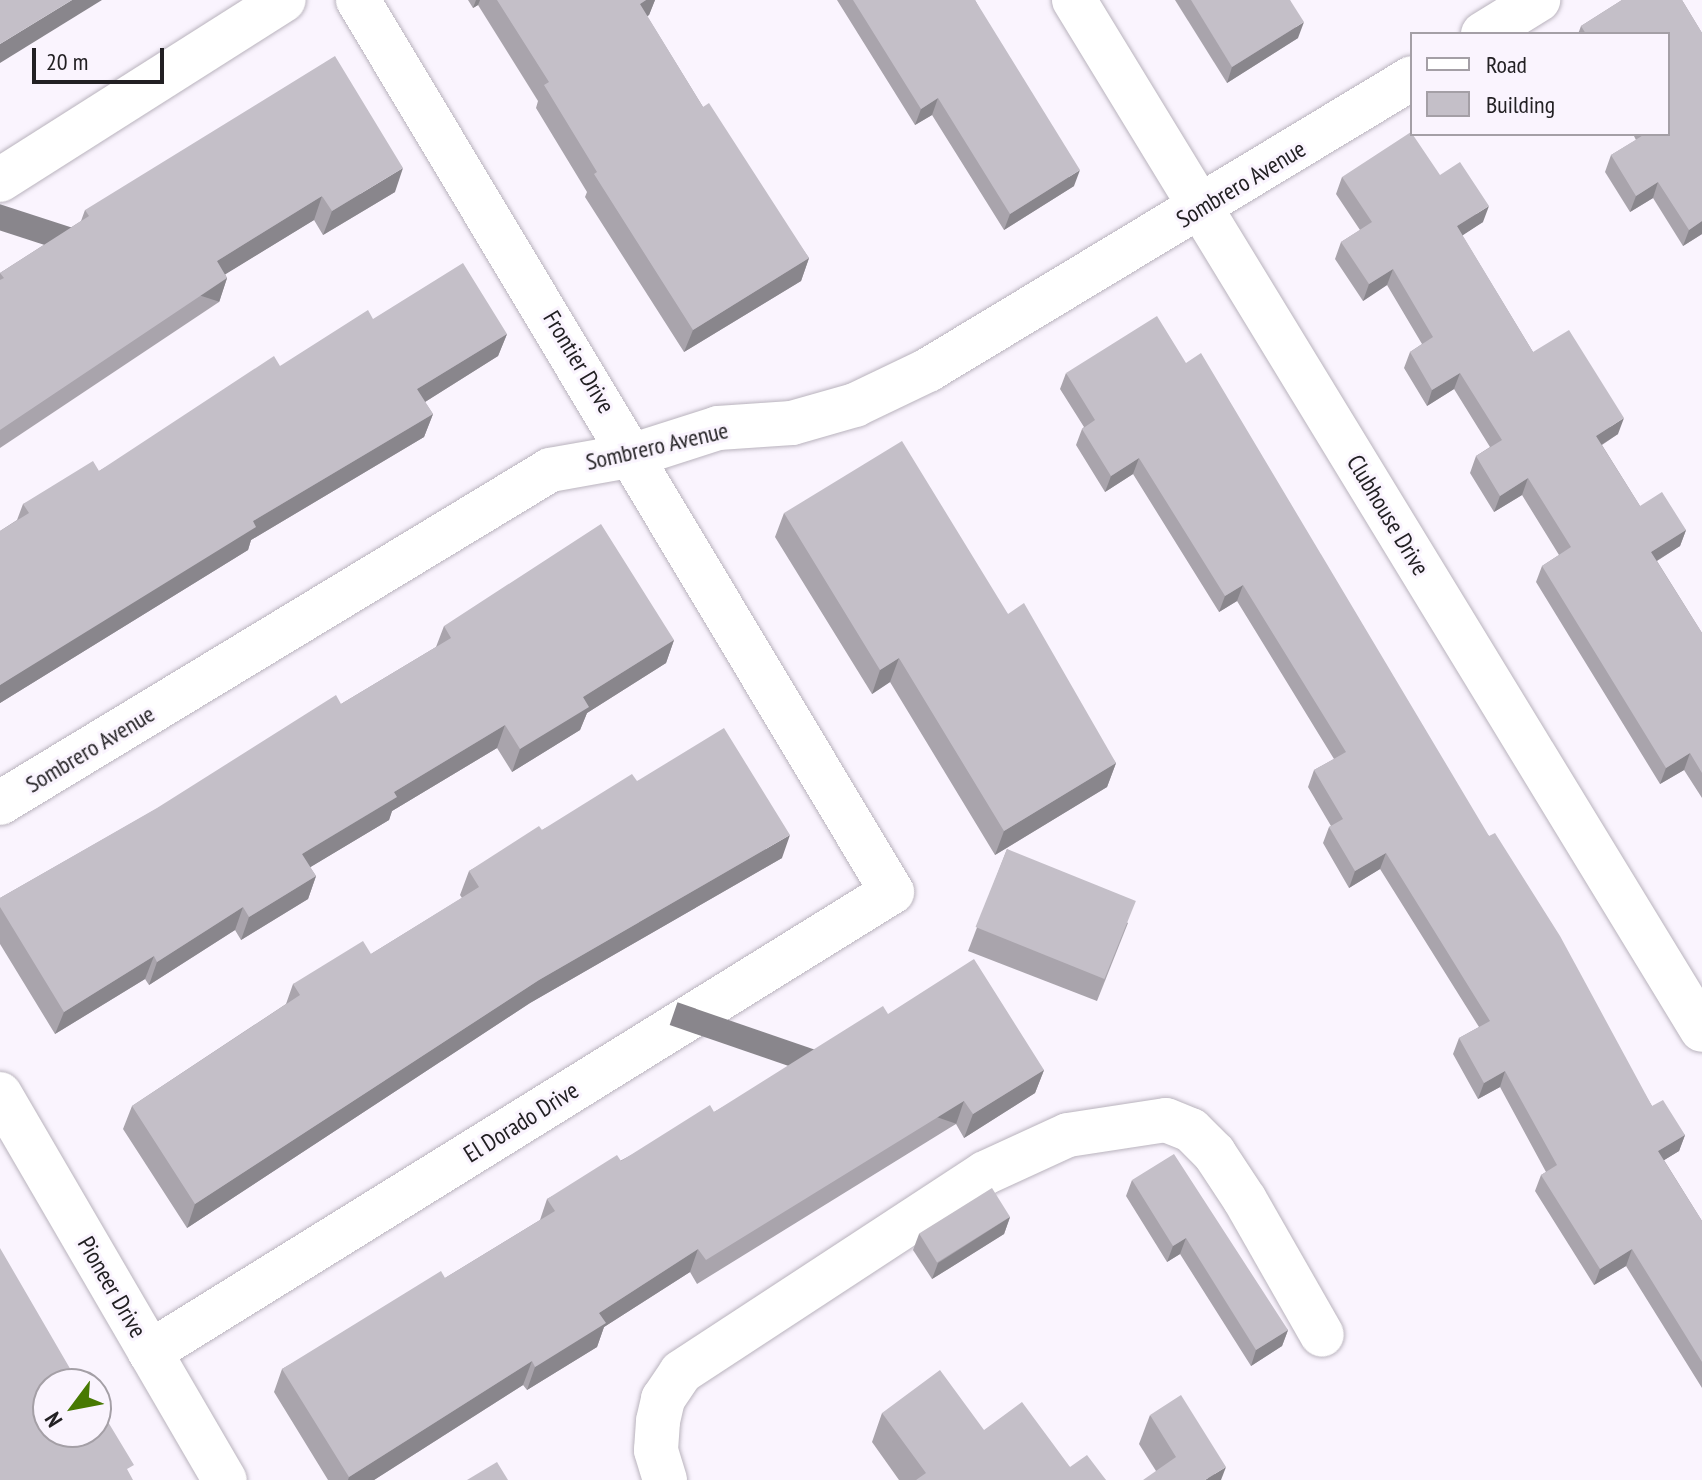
<!DOCTYPE html>
<html>
<head>
<meta charset="utf-8">
<style>
  body { margin:0 }
  #map { position:relative; width:1702px; height:1480px; overflow:hidden; background:#faf4fe; font-family:"PT Sans Narrow",sans-serif }
  div>[style] { position:absolute }
  .roads { filter:drop-shadow(0 0 2px #b9b3bd) drop-shadow(0 0 2px #b9b3bd) }
  .minor>* { height:44px; margin:-22px; padding:0 22px; transform-origin:22px; border-radius:22px; background:#fff }
  .wall>* { inset:0; background:#a9a4ac }
  .shaded-wall>* { inset:0; background:#89868c; transform-origin:0 0 }
  .building>* { inset:0; background:#c4bfc8; transform-origin:0 0 }
  span { translate:-50% -50%; white-space:nowrap; text-align:center; line-height:1.15; -webkit-text-stroke:6px #faf4fe; paint-order:stroke }
  .street-label { font-size:24px; color:#222023 }
  .legend { position:absolute; left:1410px; top:32px; width:260px; height:104px; box-sizing:border-box; background:#faf4fe; border:2px solid #a49fa6; margin:0; padding:10px 14px; list-style:none; font-size:24px; color:#222023 }
  .legend li { display:flex; align-items:center; gap:16px; height:40px }
  .legend b { width:40px; border:2px solid #a49fa6 }
  .north { position:absolute; left:32px; top:1368px; width:80px; height:80px; box-sizing:border-box; background:#faf4fe; border:2px solid #a49fa6; border-radius:50%; rotate:238deg; font-size:22px; font-weight:700; line-height:32px; text-align:center; color:#222023 }
  .north::after { content:''; display:block; margin:auto; width:28px; height:36px; background:#477902; clip-path:polygon(50% 0,100% 100%,50% 72%,0 100%) }
  .scale { position:absolute; left:32px; top:48px; width:132px; height:36px; box-sizing:border-box; border:4px solid #222023; border-top:0; padding-left:10px; font-size:24px; line-height:28px; white-space:nowrap; color:#222023; -webkit-text-stroke:6px #faf4fe; paint-order:stroke }
</style>
</head>
<body>
<div id="map">
  <div class="roads">
    <div class="minor">
      <div style="left:1074px;top:0;width:1206px;rotate:58.63deg"></div>
      <div style="left:1483px;top:34px;width:65px;rotate:-31.7deg"></div>
      <div style="left:0;top:180px;width:336px;rotate:-32.4deg"></div>
      <div style="left:0;top:803px;width:643px;rotate:-31.19deg"></div>
      <div style="left:550px;top:470px;width:85px;rotate:-10.1deg"></div>
      <div style="left:634px;top:455px;width:88px;rotate:-17.8deg"></div>
      <div style="left:718px;top:428px;width:74px;rotate:-3.9deg"></div>
      <div style="left:792px;top:423px;width:66px;rotate:-15.9deg"></div>
      <div style="left:855px;top:405px;width:81px;rotate:-25.6deg"></div>
      <div style="left:928px;top:370px;width:565px;rotate:-31.1deg"></div>
      <div style="left:0;top:1094px;width:447px;rotate:59.8deg"></div>
      <div style="left:150px;top:1352px;width:873px;rotate:-31.8deg"></div>
      <div style="left:892px;top:892px;width:1040px;rotate:-120.91deg"></div>
      <div style="left:665px;top:1480px;width:31px;rotate:-107deg"></div>
      <div style="left:656px;top:1450px;width:29px;rotate:-86deg"></div>
      <div style="left:658px;top:1421px;width:23px;rotate:-77deg"></div>
      <div style="left:663px;top:1399px;width:32px;rotate:-56deg"></div>
      <div style="left:681px;top:1372px;width:363px;rotate:-33.2deg"></div>
      <div style="left:985px;top:1173px;width:91px;rotate:-24.6deg"></div>
      <div style="left:1068px;top:1135px;width:99px;rotate:-8.7deg"></div>
      <div style="left:1166px;top:1120px;width:27px;rotate:22deg"></div>
      <div style="left:1191px;top:1130px;width:33px;rotate:45deg"></div>
      <div style="left:1214px;top:1153px;width:56px;rotate:56.6deg"></div>
      <div style="left:1245px;top:1200px;width:155px;rotate:60.3deg"></div>
    </div>
  </div>
  <div class="wall">
    <div style="clip-path:polygon(468px 0,655px 0,649px 15px,647px 16px,703px 107px,809px 258px,801px 281px,684px 352px,585px 197px,587px 192px,536px 108px,538px 101px,478px 5px,473px 8px)"></div>
    <div style="clip-path:polygon(837px 0,975px 0,1074px 186px,1004px 230px,932px 115px,915px 125px)"></div>
    <div style="clip-path:polygon(1175px 0,1290px 0,1298px 38px,1227px 83px)"></div>
    <div style="clip-path:polygon(1622px 0,1682px 0,1702px 33px,1702px 234px,1683px 246px,1653px 198px,1630px 212px,1605px 172px,1611px 155px,1636px 140px,1633px 134px,1668px 134px,1668px 34px,1578px 34px,1581px 26px)"></div>
    <div style="clip-path:polygon(1440px 175px,1483px 222px,1462px 235px,1533px 352px,1618px 434px,1602px 445px,1640px 506px,1686px 530px,1680px 546px,1657px 561px,1702px 633px,1702px 798px,1684px 770px,1660px 784px,1536px 582px,1542px 566px,1559px 555px,1522px 495px,1494px 512px,1470px 473px,1476px 456px,1490px 447px,1454px 389px,1427px 406px,1404px 368px,1410px 352px,1422px 344px,1387px 285px,1363px 301px,1335px 259px,1341px 242px,1360px 230px,1336px 194px,1342px 177px)"></div>
    <div style="clip-path:polygon(395px 192px,323px 235px,314px 220px,225px 274px,227px 278px,219px 302px,0 448px,0 273px,81px 221px,85px 210px)"></div>
    <div style="clip-path:polygon(507px 334px,498px 356px,425px 402px,433px 414px,424px 437px,251px 540px,248px 550px,0 703px,0 531px,17px 520px,23px 504px,99px 471px,280px 366px)"></div>
    <div style="clip-path:polygon(1066px 373px,1489px 836px,1652px 1106px,1685px 1135px,1679px 1151px,1664px 1160px,1702px 1221px,1702px 1388px,1626px 1266px,1594px 1285px,1535px 1191px,1541px 1175px,1546px 1172px,1500px 1087px,1478px 1099px,1453px 1054px,1459px 1038px,1479px 1027px,1380px 869px,1349px 888px,1323px 843px,1329px 827px,1331px 826px,1308px 787px,1314px 770px,1334px 759px,1237px 601px,1219px 612px,1133px 474px,1105px 492px,1076px 445px,1082px 429px,1084px 427px,1060px 389px)"></div>
    <div style="clip-path:polygon(784px 513px,1008px 614px,1116px 763px,1107px 787px,995px 855px,890px 682px,872px 694px,775px 537px)"></div>
    <div style="clip-path:polygon(444px 626px,674px 640px,666px 663px,587px 713px,580px 730px,512px 772px,497px 748px,392px 811px,389px 820px,310px 867px,316px 876px,308px 899px,241px 940px,235px 930px,149px 985px,145px 979px,55px 1034px,0 944px,0 898px,341px 704px,436px 647px)"></div>
    <div style="clip-path:polygon(637px 781px,782px 858px,530px 1003px,187px 1228px,123px 1129px,132px 1106px,286px 1004px,293px 984px,371px 954px,462px 898px,460px 895px,469px 871px,542px 830px)"></div>
    <div style="clip-path:polygon(1007px 849px,1128px 923px,1097px 1001px,968px 951px)"></div>
    <div style="clip-path:polygon(888px 1014px,1044px 1070px,1035px 1093px,964px 1138px,956px 1124px,697px 1284px,690px 1272px,604px 1327px,597px 1347px,527px 1390px,523px 1385px,374px 1480px,328px 1480px,274px 1392px,282px 1369px,445px 1278px,540px 1220px,547px 1199px,714px 1112px)"></div>
    <div style="clip-path:polygon(1132px 1180px,1288px 1330px,1282px 1346px,1251px 1366px,1180px 1254px,1167px 1262px,1126px 1196px)"></div>
    <div style="clip-path:polygon(1010px 1217px,1004px 1234px,932px 1279px,913px 1250px,919px 1234px)"></div>
    <div style="clip-path:polygon(882px 1413px,984px 1430px,1070px 1467px,1106px 1480px,899px 1480px,872px 1442px)"></div>
    <div style="clip-path:polygon(1150px 1415px,1221px 1480px,1156px 1471px,1139px 1444px)"></div>
  </div>
  <div class="shaded-wall">
    <div style="clip-path:polygon(72px 0,102px 0,0 63px,0 44px)"></div>
    <div style="clip-path:polygon(476px 0,480px 0,478px 5px,473px 8px)"></div>
    <div style="clip-path:polygon(646px 0,655px 0,649px 15px,631px 26px,640px 4px)"></div>
    <div style="clip-path:polygon(1304px 22px,1298px 38px,1227px 83px,1232px 67px)"></div>
    <div style="clip-path:polygon(938px 98px,932px 115px,915px 125px,921px 109px)"></div>
    <div style="clip-path:polygon(403px 168px,395px 192px,323px 235px,332px 211px)"></div>
    <div style="clip-path:polygon(1080px 170px,1074px 186px,1004px 230px,1010px 214px)"></div>
    <div style="clip-path:polygon(1658px 182px,1653px 198px,1630px 212px,1636px 196px)"></div>
    <div style="clip-path:polygon(322px 196px,314px 220px,208px 285px,217px 261px)"></div>
    <div style="clip-path:polygon(1489px 206px,1483px 222px,1451px 243px,1457px 226px)"></div>
    <div style="clip-path:polygon(1702px 221px,1702px 234px,1683px 246px,1689px 230px)"></div>
    <div style="clip-path:polygon(809px 258px,801px 281px,684px 352px,693px 330px)"></div>
    <div style="clip-path:polygon(1393px 269px,1387px 285px,1363px 301px,1369px 284px)"></div>
    <div style="left:227px;top:278px;width:25px;height:273px;rotate:108deg"></div>
    <div style="clip-path:polygon(507px 334px,498px 356px,409px 412px,417px 389px)"></div>
    <div style="clip-path:polygon(1460px 373px,1454px 389px,1427px 406px,1432px 390px)"></div>
    <div style="clip-path:polygon(433px 414px,424px 437px,251px 540px,248px 550px,0 703px,0 685px,253px 521px)"></div>
    <div style="clip-path:polygon(1624px 418px,1618px 434px,1590px 452px,1596px 436px)"></div>
    <div style="clip-path:polygon(1139px 458px,1133px 474px,1105px 492px,1111px 476px)"></div>
    <div style="clip-path:polygon(1528px 478px,1522px 495px,1494px 512px,1500px 496px)"></div>
    <div style="clip-path:polygon(1686px 530px,1680px 546px,1645px 568px,1651px 552px)"></div>
    <div style="clip-path:polygon(1243px 585px,1237px 601px,1219px 612px,1225px 596px)"></div>
    <div style="clip-path:polygon(674px 640px,666px 663px,587px 713px,580px 730px,512px 772px,520px 749px,583px 697px)"></div>
    <div style="clip-path:polygon(899px 658px,890px 682px,872px 694px,880px 670px)"></div>
    <div style="clip-path:polygon(505px 725px,497px 748px,392px 811px,389px 820px,294px 877px,302px 854px,394px 792px)"></div>
    <div style="clip-path:polygon(1690px 753px,1684px 770px,1660px 784px,1666px 768px)"></div>
    <div style="clip-path:polygon(1116px 763px,1107px 787px,995px 855px,1004px 831px)"></div>
    <div style="clip-path:polygon(790px 835px,782px 858px,530px 1003px,187px 1228px,195px 1204px,539px 980px)"></div>
    <div style="clip-path:polygon(1386px 853px,1380px 869px,1349px 888px,1355px 871px)"></div>
    <div style="clip-path:polygon(316px 876px,308px 899px,241px 940px,249px 917px)"></div>
    <div style="clip-path:polygon(243px 907px,235px 930px,149px 985px,157px 962px)"></div>
    <div style="clip-path:polygon(154px 956px,145px 979px,55px 1034px,64px 1012px)"></div>
    <div style="clip-path:polygon(1044px 1070px,1035px 1093px,964px 1138px,973px 1114px)"></div>
    <div style="clip-path:polygon(1505px 1071px,1500px 1087px,1478px 1099px,1484px 1083px)"></div>
    <div style="left:964px;top:1101px;width:24px;height:303px;rotate:109deg"></div>
    <div style="clip-path:polygon(1685px 1135px,1679px 1151px,1653px 1167px,1658px 1151px)"></div>
    <div style="clip-path:polygon(1010px 1217px,1004px 1234px,932px 1279px,938px 1263px)"></div>
    <div style="clip-path:polygon(1186px 1238px,1180px 1254px,1167px 1262px,1173px 1246px)"></div>
    <div style="clip-path:polygon(698px 1249px,690px 1272px,604px 1327px,597px 1347px,527px 1390px,535px 1367px,599px 1313px)"></div>
    <div style="clip-path:polygon(1632px 1249px,1626px 1266px,1594px 1285px,1600px 1269px)"></div>
    <div style="clip-path:polygon(1288px 1330px,1282px 1346px,1251px 1366px,1256px 1350px)"></div>
    <div style="clip-path:polygon(532px 1361px,523px 1385px,374px 1480px,348px 1480px,349px 1477px)"></div>
    <div style="clip-path:polygon(1226px 1467px,1221px 1480px,1205px 1480px)"></div>
  </div>
  <div class="building">
    <div style="clip-path:polygon(0 0,72px 0,0 44px)"></div>
    <div style="clip-path:polygon(497px 0,646px 0,640px 4px,703px 107px,709px 103px,809px 258px,693px 330px,594px 174px,597px 172px,544px 85px,549px 82px)"></div>
    <div style="clip-path:polygon(853px 0,975px 0,1080px 170px,1010px 214px,938px 98px,921px 109px)"></div>
    <div style="clip-path:polygon(1191px 0,1290px 0,1304px 22px,1232px 67px)"></div>
    <div style="clip-path:polygon(1622px 0,1682px 0,1702px 33px,1702px 221px,1689px 230px,1658px 182px,1636px 196px,1611px 155px,1645px 134px,1668px 134px,1668px 34px,1586px 34px,1581px 26px)"></div>
    <div style="clip-path:polygon(335px 56px,403px 168px,332px 211px,322px 196px,217px 261px,227px 278px,0 430px,0 280px,4px 278px,0 273px,89px 216px,85px 210px)"></div>
    <div style="clip-path:polygon(1411px 132px,1440px 175px,1460px 162px,1489px 206px,1457px 226px,1533px 352px,1569px 330px,1624px 418px,1596px 436px,1640px 506px,1662px 492px,1686px 530px,1651px 552px,1702px 633px,1702px 773px,1690px 753px,1666px 768px,1542px 566px,1571px 547px,1528px 478px,1500px 496px,1476px 456px,1502px 440px,1460px 373px,1432px 390px,1410px 352px,1433px 337px,1393px 269px,1369px 284px,1341px 242px,1372px 222px,1342px 177px)"></div>
    <div style="clip-path:polygon(463px 263px,507px 334px,417px 389px,433px 414px,253px 521px,256px 527px,0 685px,0 531px,29px 513px,23px 504px,93px 461px,99px 471px,274px 356px,280px 366px,368px 310px,373px 319px)"></div>
    <div style="clip-path:polygon(1157px 316px,1186px 363px,1201px 353px,1489px 836px,1495px 833px,1560px 936px,1652px 1106px,1663px 1100px,1685px 1135px,1658px 1151px,1702px 1221px,1702px 1362px,1632px 1249px,1600px 1269px,1541px 1175px,1557px 1165px,1505px 1071px,1484px 1083px,1459px 1038px,1490px 1021px,1386px 853px,1355px 871px,1329px 827px,1343px 819px,1314px 770px,1346px 752px,1243px 585px,1225px 596px,1139px 458px,1111px 476px,1082px 429px,1095px 420px,1066px 373px)"></div>
    <div style="clip-path:polygon(902px 441px,1008px 614px,1024px 603px,1116px 763px,1004px 831px,899px 658px,880px 670px,784px 513px)"></div>
    <div style="clip-path:polygon(601px 524px,674px 640px,583px 697px,589px 707px,520px 749px,505px 725px,394px 792px,397px 797px,302px 854px,316px 876px,249px 917px,243px 907px,157px 962px,154px 956px,64px 1012px,0 907px,0 898px,157px 808px,336px 695px,341px 704px,451px 638px,444px 626px)"></div>
    <div style="clip-path:polygon(724px 728px,790px 835px,539px 980px,195px 1204px,132px 1106px,300px 995px,293px 984px,363px 941px,371px 954px,479px 887px,469px 871px,539px 826px,542px 830px,632px 774px,637px 781px)"></div>
    <div style="left:1007px;top:849px;width:139px;height:84px;rotate:22deg"></div>
    <div style="clip-path:polygon(974px 959px,1044px 1070px,973px 1114px,964px 1101px,706px 1260px,698px 1249px,599px 1313px,606px 1323px,535px 1367px,532px 1361px,349px 1477px,282px 1369px,441px 1271px,445px 1278px,555px 1211px,547px 1199px,617px 1155px,621px 1161px,710px 1105px,714px 1112px,883px 1006px,888px 1014px)"></div>
    <div style="clip-path:polygon(1174px 1154px,1288px 1330px,1256px 1350px,1186px 1238px,1173px 1246px,1132px 1180px)"></div>
    <div style="left:992px;top:1188px;width:34px;height:86px;rotate:58deg"></div>
    <div style="clip-path:polygon(0 1248px,79px 1384px,48px 1384px,48px 1432px,96px 1432px,96px 1402px,134px 1465px,127px 1469px,133px 1480px,0 1480px)"></div>
    <div style="clip-path:polygon(940px 1370px,984px 1430px,1022px 1402px,1070px 1467px,1087px 1455px,1106px 1480px,916px 1480px,926px 1473px,882px 1413px)"></div>
    <div style="clip-path:polygon(1181px 1395px,1226px 1467px,1205px 1480px,1143px 1480px,1176px 1457px,1150px 1415px)"></div>
    <div style="clip-path:polygon(497px 1462px,508px 1480px,467px 1480px)"></div>
  </div>
  <div class="street-label">
    <span style="left:1241px;top:184px;rotate:-31deg">Sombrero Avenue</span>
    <span style="left:579px;top:362px;rotate:59deg">Frontier Drive</span>
    <span style="left:657px;top:446px;rotate:-13deg">Sombrero Avenue</span>
    <span style="left:1388px;top:515px;rotate:59deg">Clubhouse Drive</span>
    <span style="left:90px;top:749px;rotate:-31deg">Sombrero Avenue</span>
    <span style="left:521px;top:1122px;rotate:-32deg">El Dorado Drive</span>
    <span style="left:112px;top:1287px;rotate:60deg">Pioneer Drive</span>
  </div>
  <ul class="legend">
  <li><b style="height:10px;background:#fff"></b>Road</li>
  <li><b style="height:22px;background:#c4bfc8"></b>Building</li>
  </ul>
  <div class="north">N</div>
  <div class="scale">20 m</div>
</div>
</body>
</html>
